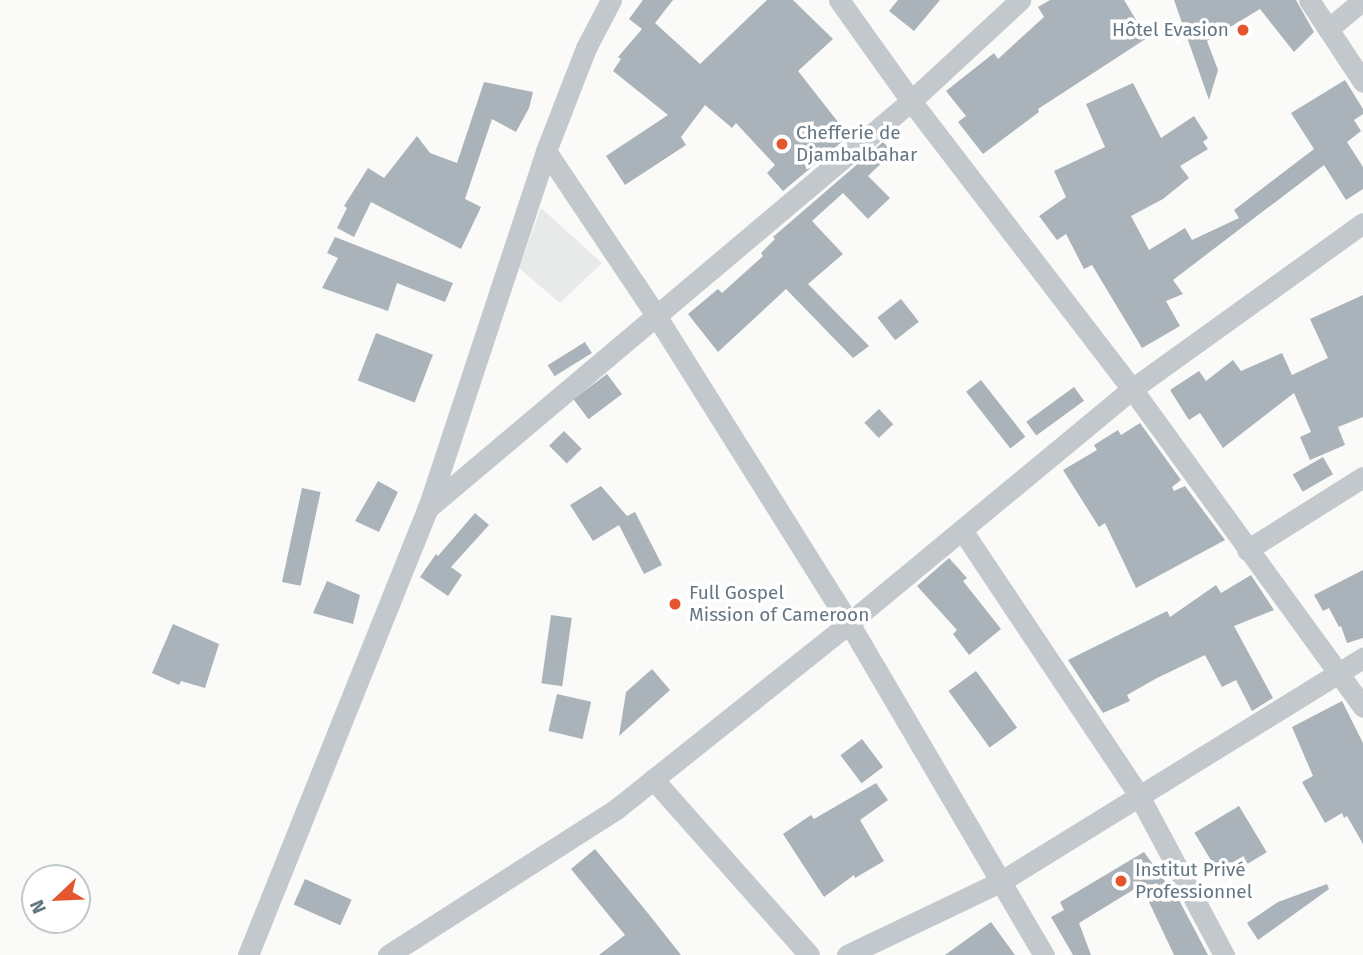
<!DOCTYPE html>
<html>
<head>
<meta charset="utf-8">
<style>
  body { margin:0 }
  #map { position:relative; width:1363px; height:955px; overflow:hidden; background:#fafaf8; font-family:"Fira Sans",sans-serif }
  div>[style] { position:absolute }
  .built>* { inset:0; background:#e8e9e9 }
  .building>* { inset:0; background:#aab3b9; transform-origin:0 0 }
  .street>* { height:21px; margin:-10.5px; padding:0 10.5px; transform-origin:10.5px; border-radius:10.5px; background:#c3c8cc }
  .dots>* { width:19px; height:19px; translate:-50% -50%; box-sizing:border-box; border:4px solid #fff; border-radius:50% }
  span { translate:-50% -50%; white-space:nowrap; text-align:center; line-height:1.15; -webkit-text-stroke:7px #fff; paint-order:stroke }
  .poi-label { font-size:19px; color:#657683 }
  .right { translate:-100% -50%; text-align:right }
  .left { translate:0 -50%; text-align:left }
  .north { position:absolute; left:21px; top:864px; width:70px; height:70px; box-sizing:border-box; background:#fff; border:2px solid #c1c8cd; border-radius:50%; rotate:247deg; font-size:19px; font-weight:700; line-height:28px; text-align:center; color:#657683 }
  .north::after { content:''; display:block; margin:auto; width:24px; height:32px; background:#e4572e; clip-path:polygon(50% 0,100% 100%,50% 72%,0 100%) }
</style>
</head>
<body>
<div id="map">
  <div class="built">
    <div style="clip-path:polygon(541px 208px,602px 263px,560px 303px,519px 268px)"></div>
  </div>
  <div class="building">
    <div style="clip-path:polygon(643px 0,673px 0,655px 23px,700px 64px,767px 0,793px 0,833px 39px,798px 71px,849px 136px,783px 191px,767px 173px,775px 165px,736px 123px,732px 128px,705px 105px,681px 137px,686px 145px,625px 185px,606px 156px,668px 115px,613px 71px,621px 59px,618px 57px,642px 29px,629px 19px)"></div>
    <div style="clip-path:polygon(898px 0,940px 0,914px 31px,889px 11px)"></div>
    <div style="clip-path:polygon(1050px 0,1124px 0,1147px 38px,1038px 109px,1039px 112px,983px 154px,958px 122px,966px 116px,946px 91px,994px 53px,998px 59px,1044px 17px,1038px 7px)"></div>
    <div style="clip-path:polygon(1174px 0,1296px 0,1314px 32px,1294px 52px,1260px 9px,1207px 41px,1218px 70px,1209px 100px)"></div>
    <div style="clip-path:polygon(1345px 80px,1363px 109px,1363px 114px,1354px 120px,1361px 131px,1347px 142px,1363px 167px,1363px 189px,1346px 200px,1324px 165px,1173px 280px,1183px 294px,1166px 301px,1180px 326px,1142px 348px,1092px 265px,1084px 269px,1066px 234px,1057px 240px,1039px 216px,1066px 197px,1054px 171px,1105px 147px,1086px 104px,1133px 83px,1161px 138px,1194px 116px,1208px 138px,1203px 142px,1208px 149px,1180px 166px,1189px 178px,1163px 199px,1131px 216px,1149px 250px,1185px 228px,1192px 240px,1239px 218px,1234px 210px,1314px 149px,1291px 113px)"></div>
    <div style="clip-path:polygon(484px 82px,533px 92px,529px 108px,516px 132px,492px 119px,465px 199px,481px 207px,461px 249px,371px 202px,354px 237px,337px 228px,347px 208px,344px 206px,368px 168px,384px 178px,417px 136px,430px 153px,457px 163px)"></div>
    <div style="clip-path:polygon(883px 142px,893px 152px,868px 176px,890px 198px,868px 219px,843px 193px,812px 221px,843px 254px,808px 284px,869px 346px,853px 358px,786px 289px,718px 352px,688px 314px,718px 289px,722px 293px,763px 256px,761px 253px,775px 239px,773px 237px)"></div>
    <div style="clip-path:polygon(335px 237px,453px 283px,445px 302px,397px 283px,388px 311px,322px 288px,338px 258px,327px 253px)"></div>
    <div style="clip-path:polygon(1363px 295px,1363px 417px,1338px 427px,1345px 445px,1310px 460px,1300px 437px,1311px 432px,1294px 393px,1223px 448px,1200px 413px,1189px 420px,1170px 390px,1199px 371px,1206px 381px,1233px 360px,1241px 371px,1282px 353px,1292px 375px,1328px 358px,1310px 319px)"></div>
    <div style="left:901px;top:299px;width:29px;height:30px;rotate:52deg"></div>
    <div style="left:376px;top:333px;width:61px;height:51px;rotate:21deg"></div>
    <div style="left:585px;top:342px;width:13px;height:44px;rotate:58deg"></div>
    <div style="left:607px;top:374px;width:25px;height:42px;rotate:53deg"></div>
    <div style="left:981px;top:380px;width:72px;height:19px;rotate:52deg"></div>
    <div style="left:1074px;top:387px;width:17px;height:59px;rotate:54deg"></div>
    <div style="left:879px;top:409px;width:21px;height:20px;rotate:47deg"></div>
    <div style="clip-path:polygon(1140px 423px,1181px 480px,1172px 487px,1174px 491px,1185px 486px,1225px 540px,1136px 588px,1105px 523px,1099px 527px,1063px 470px,1097px 450px,1094px 445px,1118px 430px,1121px 435px)"></div>
    <div style="left:564px;top:431px;width:25px;height:21px;rotate:45deg"></div>
    <div style="left:1323px;top:457px;width:20px;height:35px;rotate:60deg"></div>
    <div style="clip-path:polygon(378px 481px,398px 492px,379px 532px,355px 521px)"></div>
    <div style="clip-path:polygon(601px 486px,627px 516px,635px 512px,662px 565px,644px 574px,619px 525px,593px 541px,570px 505px)"></div>
    <div style="left:302px;top:488px;width:19px;height:96px;rotate:12deg"></div>
    <div style="clip-path:polygon(475px 513px,489px 525px,451px 567px,462px 575px,448px 596px,420px 577px,436px 554px,438px 556px)"></div>
    <div style="clip-path:polygon(949px 558px,967px 578px,963px 581px,1001px 629px,969px 655px,953px 634px,957px 630px,917px 586px)"></div>
    <div style="clip-path:polygon(1363px 570px,1363px 638px,1347px 643px,1341px 626px,1339px 627px,1329px 608px,1323px 611px,1314px 595px)"></div>
    <div style="clip-path:polygon(1251px 575px,1274px 610px,1234px 626px,1273px 698px,1252px 711px,1236px 680px,1222px 687px,1205px 655px,1157px 678px,1127px 695px,1130px 701px,1103px 713px,1068px 660px,1167px 611px,1170px 617px,1216px 585px,1221px 593px)"></div>
    <div style="clip-path:polygon(327px 581px,360px 595px,353px 624px,313px 613px)"></div>
    <div style="left:551px;top:615px;width:21px;height:69px;rotate:8deg"></div>
    <div style="clip-path:polygon(173px 624px,219px 644px,205px 688px,181px 681px,179px 685px,152px 673px)"></div>
    <div style="clip-path:polygon(652px 669px,670px 690px,619px 736px,626px 692px)"></div>
    <div style="left:976px;top:671px;width:70px;height:34px;rotate:54deg"></div>
    <div style="left:557px;top:694px;width:35px;height:38px;rotate:13deg"></div>
    <div style="clip-path:polygon(1342px 701px,1363px 743px,1363px 844px,1347px 816px,1344px 818px,1342px 813px,1325px 823px,1302px 782px,1313px 776px,1292px 727px)"></div>
    <div style="left:862px;top:739px;width:35px;height:27px;rotate:53deg"></div>
    <div style="clip-path:polygon(876px 783px,888px 800px,860px 820px,884px 861px,855px 878px,854px 875px,824px 897px,783px 834px,811px 815px,814px 819px)"></div>
    <div style="left:1239px;top:806px;width:54px;height:52px;rotate:59deg"></div>
    <div style="clip-path:polygon(595px 849px,647px 912px,681px 955px,599px 955px,625px 935px,571px 869px)"></div>
    <div style="clip-path:polygon(1144px 852px,1180px 902px,1208px 955px,1174px 955px,1141px 885px,1079px 923px,1091px 955px,1073px 955px,1051px 917px,1064px 910px,1060px 902px)"></div>
    <div style="left:305px;top:879px;width:51px;height:28px;rotate:24deg"></div>
    <div style="clip-path:polygon(1327px 884px,1329px 889px,1258px 940px,1247px 923px,1278px 902px)"></div>
    <div style="clip-path:polygon(991px 922px,1015px 955px,945px 955px)"></div>
  </div>
  <div class="street">
    <div style="left:839px;top:0;width:124px;rotate:54.5deg"></div>
    <div style="left:911px;top:101px;width:363px;rotate:52.5deg"></div>
    <div style="left:1132px;top:389px;width:393px;rotate:54deg"></div>
    <div style="left:1309px;top:0;width:98px;rotate:56.6deg"></div>
    <div style="left:1328px;top:29px;width:45px;rotate:-39.6deg"></div>
    <div style="left:546px;top:151px;width:200px;rotate:56.2deg"></div>
    <div style="left:657px;top:317px;width:361px;rotate:57.9deg"></div>
    <div style="left:849px;top:623px;width:385px;rotate:59.6deg"></div>
    <div style="left:428px;top:508px;width:632px;rotate:-40.12deg"></div>
    <div style="left:911px;top:101px;width:149px;rotate:-42.8deg"></div>
    <div style="left:962px;top:530px;width:317px;rotate:56.3deg"></div>
    <div style="left:1138px;top:794px;width:183px;rotate:61.9deg"></div>
    <div style="left:1247px;top:550px;width:137px;rotate:-32.2deg"></div>
    <div style="left:653px;top:779px;width:235px;rotate:48.4deg"></div>
    <div style="left:248px;top:955px;width:482px;rotate:-68.1deg"></div>
    <div style="left:428px;top:508px;width:376px;rotate:-71.7deg"></div>
    <div style="left:546px;top:151px;width:110px;rotate:-68.8deg"></div>
    <div style="left:586px;top:48px;width:54px;rotate:-62.5deg"></div>
    <div style="left:388px;top:955px;width:269px;rotate:-32.6deg"></div>
    <div style="left:615px;top:810px;width:300px;rotate:-38.6deg"></div>
    <div style="left:849px;top:623px;width:367px;rotate:-39.6deg"></div>
    <div style="left:1132px;top:389px;width:284px;rotate:-35.7deg"></div>
    <div style="left:847px;top:955px;width:170px;rotate:-25.5deg"></div>
    <div style="left:1000px;top:882px;width:427px;rotate:-31.7deg"></div>
  </div>
  <div class="dots">
    <div style="left:1243px;top:30px;background:#e4572e"></div>
    <div style="left:782px;top:144px;background:#e4572e"></div>
    <div style="left:675px;top:604px;background:#e4572e"></div>
    <div style="left:1121px;top:881px;background:#e4572e"></div>
  </div>
  <div class="poi-label">
    <span class="right" style="left:1229px;top:30px">Hôtel Evasion</span>
    <span class="left" style="left:796px;top:144px">Chefferie de<br>Djambalbahar</span>
    <span class="left" style="left:689px;top:604px">Full Gospel<br>Mission of Cameroon</span>
    <span class="left" style="left:1135px;top:881px">Institut Privé<br>Professionnel</span>
  </div>
  <div class="north">N</div>
</div>
</body>
</html>
